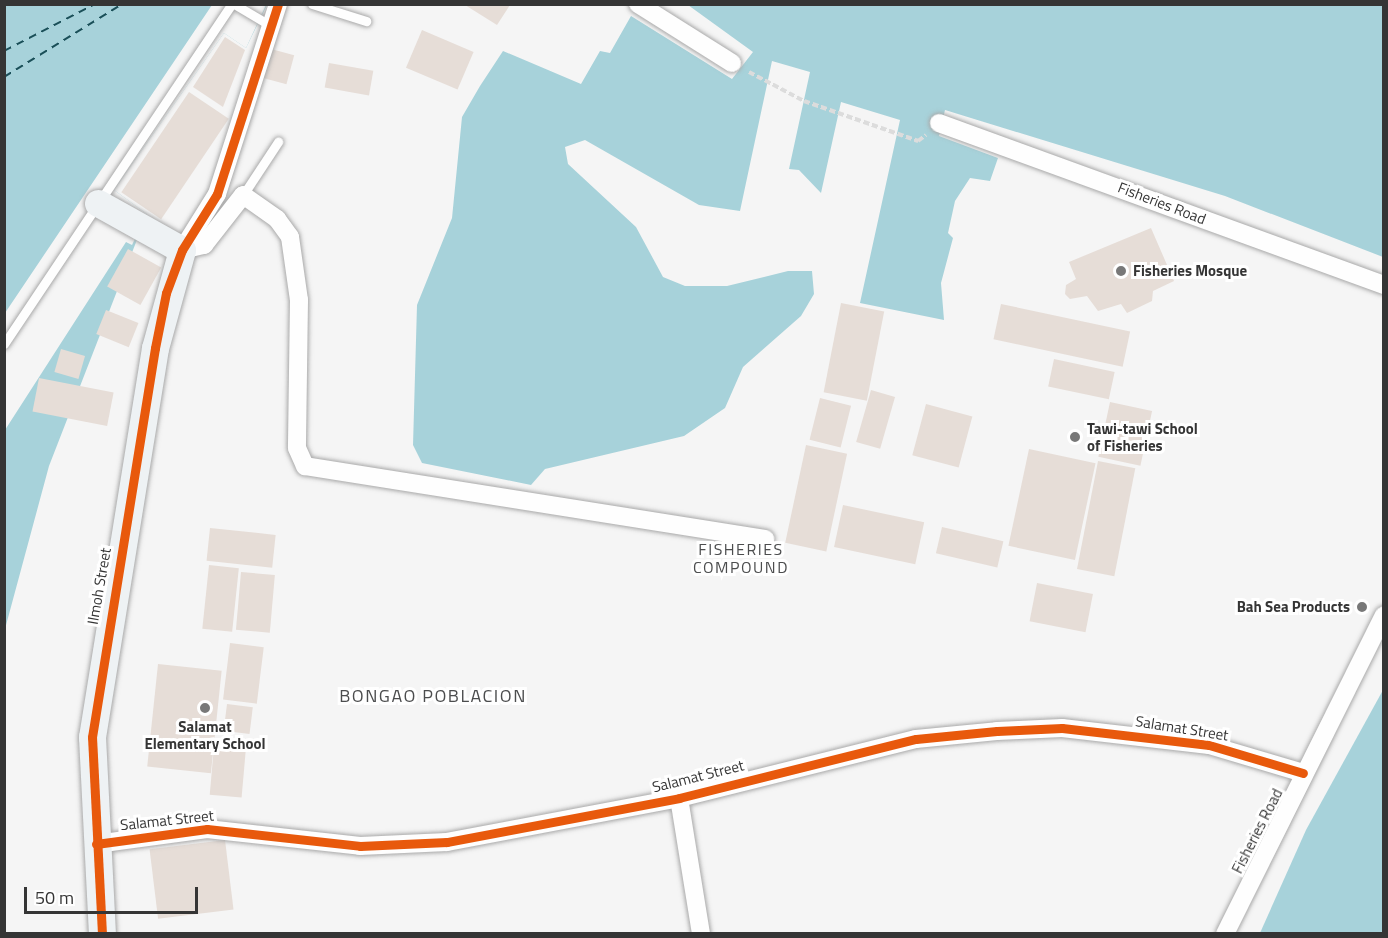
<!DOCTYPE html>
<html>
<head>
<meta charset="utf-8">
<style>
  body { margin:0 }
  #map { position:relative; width:1388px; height:938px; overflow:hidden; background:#f5f5f5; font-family:"Titillium Web",sans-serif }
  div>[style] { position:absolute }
  .water>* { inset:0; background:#a7d2da }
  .pier>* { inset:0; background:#f5f5f5 }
  .ferry>* { height:1.5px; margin-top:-0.75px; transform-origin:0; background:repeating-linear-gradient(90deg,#1a4f58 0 8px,transparent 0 14px) }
  .building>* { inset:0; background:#e6ddd7; transform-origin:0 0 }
  .path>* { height:4px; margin-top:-2px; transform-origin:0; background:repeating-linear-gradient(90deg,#dcdcdc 0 6px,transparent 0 9px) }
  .roads { filter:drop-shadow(0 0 2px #a9a9a9) drop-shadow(0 0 2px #a9a9a9) }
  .lane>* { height:9px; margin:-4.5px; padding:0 4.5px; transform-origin:4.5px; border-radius:4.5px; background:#fefefe }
  .street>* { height:18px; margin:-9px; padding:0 9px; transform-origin:9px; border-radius:9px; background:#fefefe }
  .secondary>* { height:27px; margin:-13.5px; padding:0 13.5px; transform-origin:13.5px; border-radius:13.5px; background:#eef2f4 }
  .cycleway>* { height:9px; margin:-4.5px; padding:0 4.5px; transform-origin:4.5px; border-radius:4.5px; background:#e8590c }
  .dots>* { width:16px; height:16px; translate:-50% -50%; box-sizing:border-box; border:3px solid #fff; border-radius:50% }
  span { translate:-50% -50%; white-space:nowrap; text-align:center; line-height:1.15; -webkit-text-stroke:6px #fff; paint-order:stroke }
  .street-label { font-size:15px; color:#353535 }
  .poi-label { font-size:15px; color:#353535; font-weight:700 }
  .left { translate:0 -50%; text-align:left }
  .right { translate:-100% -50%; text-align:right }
  .neighbourhood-label { font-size:16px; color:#4c4d4e; letter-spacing:1.5px }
  .quarter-label { font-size:18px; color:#4c4d4e; letter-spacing:1.5px }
  .frame { position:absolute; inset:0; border:6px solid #353535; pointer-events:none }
  .scale { position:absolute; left:24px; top:887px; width:174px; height:27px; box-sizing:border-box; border:3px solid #353535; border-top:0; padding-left:8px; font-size:18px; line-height:21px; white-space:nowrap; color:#353535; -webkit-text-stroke:4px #fff; paint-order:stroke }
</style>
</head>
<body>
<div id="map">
  <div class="water">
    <div style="clip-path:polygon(5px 5px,267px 5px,246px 48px,224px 33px,114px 190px,147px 214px,49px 466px,5px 629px)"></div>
    <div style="clip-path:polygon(688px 5px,1383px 5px,1383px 257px,1225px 196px,945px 110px,939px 136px,998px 158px,990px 181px,970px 178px,955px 201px,948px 233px,953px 238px,941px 283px,944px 320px,860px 303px,900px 120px,841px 102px,821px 193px,799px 170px,789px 169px,810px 72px,772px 61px,740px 211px,699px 205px,585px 140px,565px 147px,568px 164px,636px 227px,663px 277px,685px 286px,727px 286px,788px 271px,812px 271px,814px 294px,801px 316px,743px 367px,725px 408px,684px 436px,545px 469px,531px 485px,422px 463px,413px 445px,417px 305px,452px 218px,462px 117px,480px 86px,503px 51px,581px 84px,600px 51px,610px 53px,631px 16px,732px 79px,753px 52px)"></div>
    <div style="clip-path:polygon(1383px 690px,1383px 933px,1260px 933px,1306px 830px)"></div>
  </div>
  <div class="pier">
    <div style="clip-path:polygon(212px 5px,266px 5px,246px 48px,224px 33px,114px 190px,147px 214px,132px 245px,126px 242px,5px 430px,5px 313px)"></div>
  </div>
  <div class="ferry">
    <div style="left:4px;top:51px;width:102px;rotate:-27.3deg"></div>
    <div style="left:4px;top:77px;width:139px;rotate:-31.7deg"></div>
  </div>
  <div class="building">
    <div style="clip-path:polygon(465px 5px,510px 5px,497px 25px)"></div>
    <div style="left:422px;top:30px;width:56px;height:41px;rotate:23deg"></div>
    <div style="clip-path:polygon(225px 37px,245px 50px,223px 107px,193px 87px)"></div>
    <div style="left:271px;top:49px;width:24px;height:30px;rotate:15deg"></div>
    <div style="left:329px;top:63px;width:45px;height:25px;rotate:10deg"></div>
    <div style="left:189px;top:92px;width:48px;height:121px;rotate:34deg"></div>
    <div style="clip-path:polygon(1151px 228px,1174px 281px,1153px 291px,1152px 301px,1127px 313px,1121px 304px,1098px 311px,1087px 296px,1070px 299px,1065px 294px,1066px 285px,1076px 279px,1069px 262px)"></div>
    <div style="left:128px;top:249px;width:38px;height:43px;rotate:29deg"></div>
    <div style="left:841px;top:303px;width:44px;height:91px;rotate:11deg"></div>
    <div style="left:1001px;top:304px;width:132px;height:36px;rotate:12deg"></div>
    <div style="left:106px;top:310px;width:35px;height:26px;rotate:22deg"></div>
    <div style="left:61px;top:349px;width:25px;height:24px;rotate:16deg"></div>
    <div style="left:1054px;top:359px;width:62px;height:28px;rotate:12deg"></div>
    <div style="left:39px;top:378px;width:76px;height:34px;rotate:11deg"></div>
    <div style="left:871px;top:390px;width:25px;height:54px;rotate:16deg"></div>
    <div style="left:820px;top:398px;width:32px;height:43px;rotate:14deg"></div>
    <div style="left:1110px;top:402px;width:43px;height:56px;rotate:12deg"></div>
    <div style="left:926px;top:404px;width:48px;height:53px;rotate:15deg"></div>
    <div style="left:806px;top:445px;width:42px;height:100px;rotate:12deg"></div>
    <div style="left:1029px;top:449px;width:68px;height:99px;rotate:12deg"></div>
    <div style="left:1098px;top:461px;width:38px;height:110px;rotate:11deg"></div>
    <div style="left:843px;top:505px;width:83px;height:43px;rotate:12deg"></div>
    <div style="left:942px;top:527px;width:63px;height:27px;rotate:13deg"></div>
    <div style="left:210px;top:528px;width:66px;height:33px;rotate:6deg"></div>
    <div style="left:209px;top:565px;width:30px;height:64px;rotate:6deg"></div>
    <div style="left:241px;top:572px;width:34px;height:58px;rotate:5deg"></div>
    <div style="left:1037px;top:583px;width:57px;height:39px;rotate:11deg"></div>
    <div style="left:230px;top:643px;width:34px;height:57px;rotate:7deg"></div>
    <div style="left:158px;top:664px;width:64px;height:103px;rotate:6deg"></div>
    <div style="left:227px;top:704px;width:26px;height:27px;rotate:7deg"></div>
    <div style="left:214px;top:746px;width:32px;height:49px;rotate:5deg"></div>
    <div style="left:225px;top:840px;width:70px;height:76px;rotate:83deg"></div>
  </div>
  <div class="path">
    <div style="left:749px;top:72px;width:62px;rotate:27.8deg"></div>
    <div style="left:804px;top:101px;width:121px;rotate:19.3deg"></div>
    <div style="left:918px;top:141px;width:10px;rotate:-37deg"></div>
  </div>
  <div class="roads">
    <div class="lane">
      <div style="left:234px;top:4px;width:43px;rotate:30.7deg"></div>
      <div style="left:312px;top:4px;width:57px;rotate:17.5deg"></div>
      <div style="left:243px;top:195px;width:64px;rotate:-56.6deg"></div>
      <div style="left:4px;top:344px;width:409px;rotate:-56.2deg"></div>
    </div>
    <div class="street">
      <div style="left:638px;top:4px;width:111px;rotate:32.1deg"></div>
      <div style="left:939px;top:123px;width:474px;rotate:20deg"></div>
      <div style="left:182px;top:250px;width:23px;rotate:-13deg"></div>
      <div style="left:204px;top:245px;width:63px;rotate:-52deg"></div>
      <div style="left:243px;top:195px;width:42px;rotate:35.2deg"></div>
      <div style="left:277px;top:219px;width:22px;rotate:54deg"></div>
      <div style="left:290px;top:237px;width:64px;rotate:81.9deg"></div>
      <div style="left:299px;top:300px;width:148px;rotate:90.8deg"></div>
      <div style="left:297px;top:448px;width:20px;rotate:66deg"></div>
      <div style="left:305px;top:466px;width:466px;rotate:9deg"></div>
      <div style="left:182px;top:250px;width:66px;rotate:-58deg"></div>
      <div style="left:217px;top:194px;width:200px;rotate:-72.2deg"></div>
      <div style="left:679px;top:798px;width:138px;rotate:80.8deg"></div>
      <div style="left:96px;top:844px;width:112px;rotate:-7.7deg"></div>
      <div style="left:207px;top:829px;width:154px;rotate:6.3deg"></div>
      <div style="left:360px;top:846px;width:87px;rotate:-2.6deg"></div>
      <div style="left:447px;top:842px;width:236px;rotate:-10.7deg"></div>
      <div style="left:679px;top:798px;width:244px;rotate:-14deg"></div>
      <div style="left:916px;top:739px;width:81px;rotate:-5.6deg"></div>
      <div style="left:997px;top:731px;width:65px;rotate:-2.6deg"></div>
      <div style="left:1062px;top:728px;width:148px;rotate:6.6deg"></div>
      <div style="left:1209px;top:745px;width:98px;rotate:16.6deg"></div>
      <div style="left:1225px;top:934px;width:356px;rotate:-63.5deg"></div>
    </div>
    <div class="secondary">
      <div style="left:98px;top:203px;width:96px;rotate:29.2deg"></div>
      <div style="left:182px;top:250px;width:102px;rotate:105.4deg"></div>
      <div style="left:155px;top:348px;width:394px;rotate:99.2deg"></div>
      <div style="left:92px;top:737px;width:197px;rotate:87.1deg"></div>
    </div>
  </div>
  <div class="cycleway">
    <div style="left:96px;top:844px;width:112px;rotate:-7.7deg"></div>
    <div style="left:207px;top:829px;width:154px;rotate:6.3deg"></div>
    <div style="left:360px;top:846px;width:87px;rotate:-2.6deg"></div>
    <div style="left:447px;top:842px;width:236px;rotate:-10.7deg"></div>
    <div style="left:679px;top:798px;width:244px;rotate:-14deg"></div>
    <div style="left:916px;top:739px;width:81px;rotate:-5.6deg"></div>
    <div style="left:997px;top:731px;width:65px;rotate:-2.6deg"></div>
    <div style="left:1062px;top:728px;width:148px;rotate:6.6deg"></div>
    <div style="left:1209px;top:745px;width:98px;rotate:16.6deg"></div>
    <div style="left:102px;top:934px;width:197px;rotate:-92.9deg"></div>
    <div style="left:92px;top:737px;width:394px;rotate:-80.8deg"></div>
    <div style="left:155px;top:348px;width:56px;rotate:-78.7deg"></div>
    <div style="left:166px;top:293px;width:46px;rotate:-69.6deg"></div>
    <div style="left:182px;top:250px;width:66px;rotate:-58deg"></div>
    <div style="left:217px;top:194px;width:200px;rotate:-72.2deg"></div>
  </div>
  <div class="dots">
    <div style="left:1121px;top:271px;background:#787878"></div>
    <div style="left:1075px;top:437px;background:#787878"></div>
    <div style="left:1362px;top:607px;background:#787878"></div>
    <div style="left:205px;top:708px;background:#787878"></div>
  </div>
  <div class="street-label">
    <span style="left:1162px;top:203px;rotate:21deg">Fisheries Road</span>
    <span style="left:99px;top:586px;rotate:-80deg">Ilmoh Street</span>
    <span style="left:1182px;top:728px;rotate:9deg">Salamat Street</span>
    <span style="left:698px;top:776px;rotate:-14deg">Salamat Street</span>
    <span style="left:167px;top:820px;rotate:-6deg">Salamat Street</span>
    <span style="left:1257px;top:831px;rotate:-63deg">Fisheries Road</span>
  </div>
  <div class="poi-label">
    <span class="left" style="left:1133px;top:271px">Fisheries Mosque</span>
    <span class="left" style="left:1087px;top:437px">Tawi-tawi School<br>of Fisheries</span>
    <span class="right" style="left:1350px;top:607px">Bah Sea Products</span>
    <span style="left:205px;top:735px">Salamat<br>Elementary School</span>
  </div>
  <div class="neighbourhood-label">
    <span style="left:741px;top:558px">FISHERIES<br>COMPOUND</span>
  </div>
  <div class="quarter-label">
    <span style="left:433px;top:696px">BONGAO POBLACION</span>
  </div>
  <div class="frame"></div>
  <div class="scale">50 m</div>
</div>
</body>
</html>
